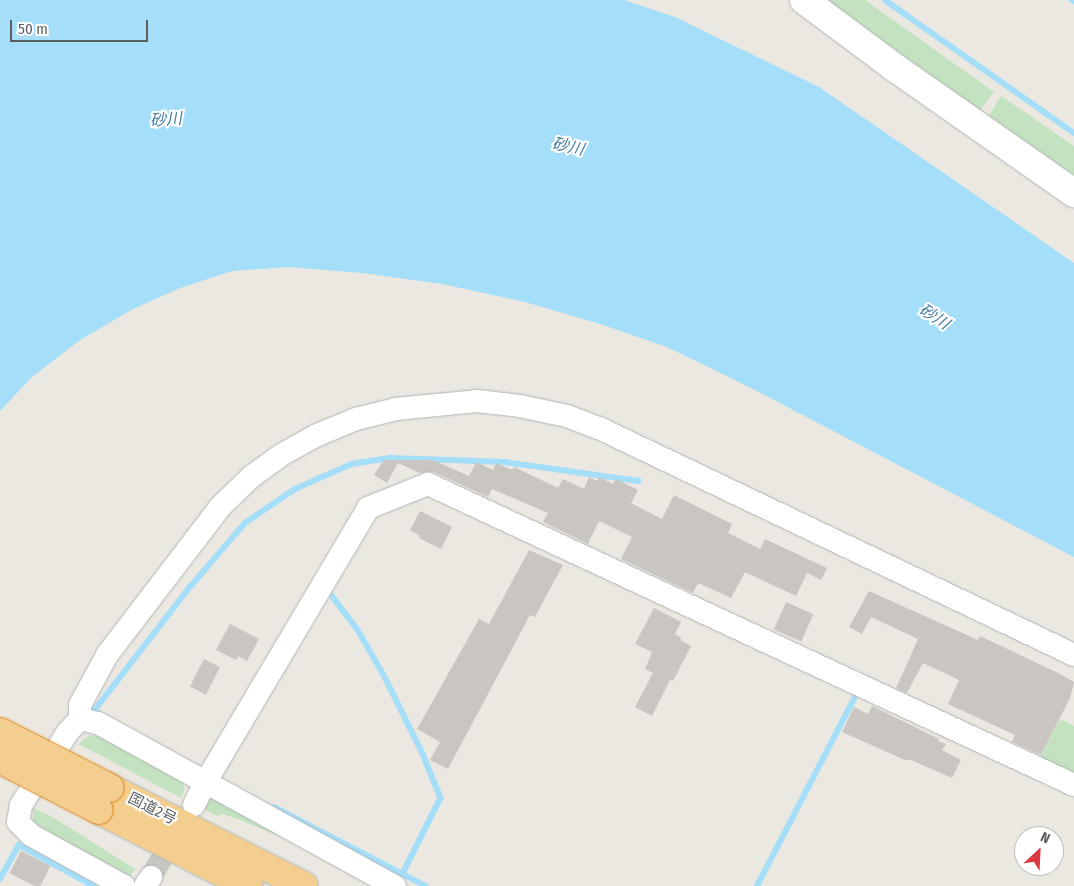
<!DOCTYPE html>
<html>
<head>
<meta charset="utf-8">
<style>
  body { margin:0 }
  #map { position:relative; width:1074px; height:886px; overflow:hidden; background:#ebe8e1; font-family:"Fira Sans Condensed","Noto Sans JP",sans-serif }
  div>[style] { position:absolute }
  .green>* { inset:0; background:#c3e2bf }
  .water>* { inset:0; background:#a5def8 }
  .stream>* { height:5.5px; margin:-2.75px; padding:0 2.75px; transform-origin:2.75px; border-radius:2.75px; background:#a5def8 }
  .building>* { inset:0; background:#c9c5c0; transform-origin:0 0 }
  .street-tunnel>* { height:22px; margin-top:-11px; transform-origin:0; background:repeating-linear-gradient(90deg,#c7c6c1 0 22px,transparent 0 33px) }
  .roads { filter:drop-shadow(0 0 1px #b2b5b8) drop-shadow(0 0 1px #b2b5b8) }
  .street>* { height:22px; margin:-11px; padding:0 11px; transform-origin:11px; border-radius:11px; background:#fff }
  .secondary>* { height:28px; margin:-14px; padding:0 14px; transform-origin:14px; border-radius:14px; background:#fff }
  .highway>* { height:28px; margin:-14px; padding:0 14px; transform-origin:14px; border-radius:14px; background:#f4ce8f }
  .bridges { filter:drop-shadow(0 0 1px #db8311) drop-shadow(0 0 1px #db8311) }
  .highway-bridge>* { height:28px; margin:-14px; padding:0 14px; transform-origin:14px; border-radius:14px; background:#f4ce8f }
  span { translate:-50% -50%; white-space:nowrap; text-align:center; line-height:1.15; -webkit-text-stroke:4px #fff; paint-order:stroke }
  .street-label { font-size:15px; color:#5a5e61 }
  .water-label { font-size:16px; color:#417ba0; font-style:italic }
  .north { position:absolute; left:1014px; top:826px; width:50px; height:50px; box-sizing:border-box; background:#fff; border:1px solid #bdbfc0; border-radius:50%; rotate:25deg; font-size:14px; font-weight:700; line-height:20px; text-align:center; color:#5a5e61 }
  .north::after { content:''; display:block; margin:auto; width:18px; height:22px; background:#db373f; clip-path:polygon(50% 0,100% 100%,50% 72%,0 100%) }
  .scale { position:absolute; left:10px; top:20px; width:138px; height:22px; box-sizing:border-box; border:2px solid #5a5e61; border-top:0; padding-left:6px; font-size:15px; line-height:18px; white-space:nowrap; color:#5a5e61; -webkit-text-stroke:4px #fff; paint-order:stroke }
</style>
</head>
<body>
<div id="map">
  <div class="green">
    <div style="clip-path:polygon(822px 0,865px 0,994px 92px,978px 113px)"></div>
    <div style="clip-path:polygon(1001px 96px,1074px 146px,1074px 180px,987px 119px)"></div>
    <div style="clip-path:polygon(1060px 719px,1074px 726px,1074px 777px,1041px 761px,1041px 756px)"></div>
    <div style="clip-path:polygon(89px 735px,103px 736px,183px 781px,184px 790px,181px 798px,79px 744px)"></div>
    <div style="clip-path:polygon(211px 797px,320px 853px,240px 820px,223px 814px,217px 816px,200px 807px)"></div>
    <div style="clip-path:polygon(33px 808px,51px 816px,135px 869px,128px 879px,37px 831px,33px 820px)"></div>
  </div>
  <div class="water">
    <div style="clip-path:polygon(0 0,624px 0,675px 17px,819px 87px,1074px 263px,1074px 557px,751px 388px,667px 347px,600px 324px,525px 302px,442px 284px,362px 273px,289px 267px,232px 271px,180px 288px,133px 309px,80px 340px,32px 377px,0 411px)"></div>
  </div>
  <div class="stream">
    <div style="left:885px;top:0;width:231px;rotate:35.1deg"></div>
    <div style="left:1072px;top:0;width:2px;rotate:27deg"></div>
    <div style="left:326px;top:591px;width:4px;rotate:27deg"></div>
    <div style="left:330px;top:593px;width:46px;rotate:52.9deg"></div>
    <div style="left:358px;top:630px;width:54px;rotate:60.1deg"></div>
    <div style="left:385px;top:677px;width:86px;rotate:63.7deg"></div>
    <div style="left:423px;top:754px;width:48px;rotate:67.8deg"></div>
    <div style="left:441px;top:798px;width:85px;rotate:116.6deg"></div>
    <div style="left:99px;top:714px;width:6px;rotate:-149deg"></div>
    <div style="left:94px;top:711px;width:157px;rotate:-52.3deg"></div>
    <div style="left:190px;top:587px;width:84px;rotate:-49.3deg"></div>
    <div style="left:245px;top:523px;width:60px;rotate:-34.2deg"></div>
    <div style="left:295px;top:489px;width:62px;rotate:-23.7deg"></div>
    <div style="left:352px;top:464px;width:39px;rotate:-9deg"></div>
    <div style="left:391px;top:458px;width:114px;rotate:2deg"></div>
    <div style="left:505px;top:462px;width:135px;rotate:8.1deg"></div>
    <div style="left:274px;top:807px;width:171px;rotate:27.5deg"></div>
    <div style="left:0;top:879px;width:39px;rotate:-61deg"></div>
    <div style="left:19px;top:845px;width:85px;rotate:28.7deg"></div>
    <div style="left:757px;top:886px;width:217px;rotate:-62.6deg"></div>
  </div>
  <div class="building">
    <div style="clip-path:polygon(384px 460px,433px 460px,469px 476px,476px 462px,493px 470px,496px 463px,512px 470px,514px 467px,558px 488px,563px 479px,584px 489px,589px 477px,597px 481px,599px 477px,613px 484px,616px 479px,638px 490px,631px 503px,662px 519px,674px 495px,732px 524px,728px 533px,760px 549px,765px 539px,827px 568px,821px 580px,807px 573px,796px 596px,745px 572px,731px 598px,698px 583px,693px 593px,621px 559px,632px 537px,599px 521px,588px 544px,543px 522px,548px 513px,492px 489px,488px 497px,434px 472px,420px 473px,398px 463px,387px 483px,374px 475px)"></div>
    <div style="clip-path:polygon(420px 511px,452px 527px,441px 549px,419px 538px,420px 536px,410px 530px)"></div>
    <div style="clip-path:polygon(529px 550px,563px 565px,535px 617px,530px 615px,448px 769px,430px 760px,440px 742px,417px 729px,479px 619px,489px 624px)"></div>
    <div style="clip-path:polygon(869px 591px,978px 640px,980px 636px,1060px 674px,1074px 682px,1070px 698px,1041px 755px,1012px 742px,1015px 735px,948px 704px,959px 680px,923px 663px,907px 693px,896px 688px,918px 639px,871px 617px,862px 634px,849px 627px)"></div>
    <div style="left:786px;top:602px;width:30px;height:30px;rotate:24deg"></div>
    <div style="clip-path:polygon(654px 608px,681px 622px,675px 634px,682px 638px,680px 640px,691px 646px,673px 681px,670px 680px,652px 716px,635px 707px,653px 673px,645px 669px,652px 652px,635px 644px)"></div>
    <div style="clip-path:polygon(230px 624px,259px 639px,247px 661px,238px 656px,236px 660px,216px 650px)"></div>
    <div style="left:204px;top:659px;width:18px;height:31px;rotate:27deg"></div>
    <div style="clip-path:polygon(872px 706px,939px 739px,938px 741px,946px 744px,942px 750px,961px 760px,952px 778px,911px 760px,905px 760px,842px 732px,854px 707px,868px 714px)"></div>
    <div style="left:21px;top:851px;width:33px;height:25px;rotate:27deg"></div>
  </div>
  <div class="street-tunnel">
    <div style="left:151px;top:877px;width:53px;rotate:-59.6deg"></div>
  </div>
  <div class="roads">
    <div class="street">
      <div style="left:80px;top:719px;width:18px;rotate:13deg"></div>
      <div style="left:98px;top:723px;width:339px;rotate:28.8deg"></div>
      <div style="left:194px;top:805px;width:25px;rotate:-63deg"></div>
      <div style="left:205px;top:783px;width:320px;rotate:-59.3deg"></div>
      <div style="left:368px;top:508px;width:65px;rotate:-21.8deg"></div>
      <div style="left:428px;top:484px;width:713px;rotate:24.98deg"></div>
      <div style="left:124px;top:886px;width:106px;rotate:-151.3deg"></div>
      <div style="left:31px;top:835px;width:18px;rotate:-135deg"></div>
      <div style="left:18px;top:822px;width:17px;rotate:-80deg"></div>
      <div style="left:21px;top:805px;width:85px;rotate:-57.4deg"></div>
      <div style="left:67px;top:733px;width:19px;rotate:-47deg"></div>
      <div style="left:80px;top:719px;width:14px;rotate:-90deg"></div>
      <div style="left:80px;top:705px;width:57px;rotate:-61.6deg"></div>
      <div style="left:107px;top:655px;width:186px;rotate:-52.6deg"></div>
      <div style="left:220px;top:507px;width:43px;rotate:-44.1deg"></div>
      <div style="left:251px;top:477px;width:37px;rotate:-36deg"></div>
      <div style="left:281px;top:455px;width:39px;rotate:-29deg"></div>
      <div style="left:315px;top:436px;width:44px;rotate:-22.5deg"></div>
      <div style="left:356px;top:419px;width:41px;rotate:-14deg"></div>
      <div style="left:396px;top:409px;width:81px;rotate:-5.6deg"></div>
      <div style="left:477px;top:401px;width:43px;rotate:6.6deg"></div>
      <div style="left:520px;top:406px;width:48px;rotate:12deg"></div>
      <div style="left:567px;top:416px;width:34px;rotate:21deg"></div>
      <div style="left:599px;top:428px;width:526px;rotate:25.54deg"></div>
      <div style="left:145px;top:886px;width:11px;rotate:-56deg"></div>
    </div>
    <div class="secondary">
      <div style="left:804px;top:0;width:112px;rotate:36.7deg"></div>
      <div style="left:894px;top:67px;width:220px;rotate:35deg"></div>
    </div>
    <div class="highway">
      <div style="left:110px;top:788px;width:217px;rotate:26.8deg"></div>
      <div style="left:99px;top:810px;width:168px;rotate:26.9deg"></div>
    </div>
  </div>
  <div class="bridges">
    <div class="highway-bridge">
      <div style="left:0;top:732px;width:123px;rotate:27deg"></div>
      <div style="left:0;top:759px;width:111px;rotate:27.3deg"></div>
    </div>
  </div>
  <div class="street-label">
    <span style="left:152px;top:809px;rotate:27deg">国道2号</span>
  </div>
  <div class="water-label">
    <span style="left:166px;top:120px;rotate:-4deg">砂川</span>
    <span style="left:568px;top:147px;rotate:12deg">砂川</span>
    <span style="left:934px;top:317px;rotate:33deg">砂川</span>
  </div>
  <div class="north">N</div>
  <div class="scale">50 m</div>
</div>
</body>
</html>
